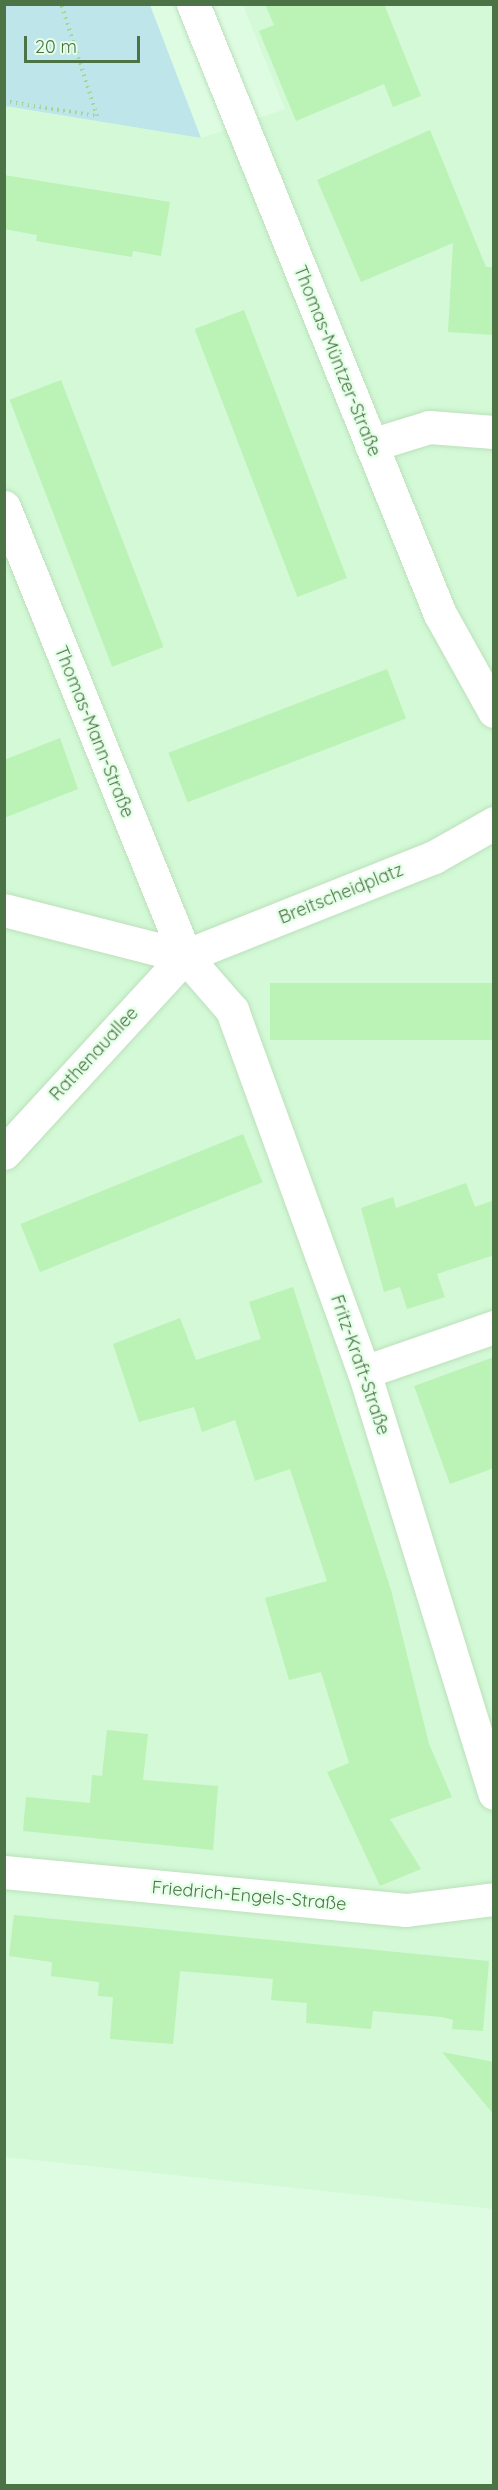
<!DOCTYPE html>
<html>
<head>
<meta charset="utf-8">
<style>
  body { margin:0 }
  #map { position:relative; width:498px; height:2490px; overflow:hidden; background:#defce2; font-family:Quicksand,sans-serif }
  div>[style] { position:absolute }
  .residential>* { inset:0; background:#d3f9d6 }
  .green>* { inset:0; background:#bde5ea }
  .building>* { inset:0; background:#bbf2b6; transform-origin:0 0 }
  .path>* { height:4px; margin-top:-2px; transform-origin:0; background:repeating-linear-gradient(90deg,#9fd799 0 1.5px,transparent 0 6px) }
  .roads { filter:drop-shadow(0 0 2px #bce0bb) drop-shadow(0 0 2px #bce0bb) }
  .street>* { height:33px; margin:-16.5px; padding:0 16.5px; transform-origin:16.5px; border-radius:16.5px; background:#fff }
  .secondary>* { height:33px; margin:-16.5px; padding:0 16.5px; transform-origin:16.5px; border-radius:16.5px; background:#fff }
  span { translate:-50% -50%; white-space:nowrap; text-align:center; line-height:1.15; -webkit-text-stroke:5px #e5ffe8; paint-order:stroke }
  .street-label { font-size:18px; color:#4c7346 }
  .frame { position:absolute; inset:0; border:6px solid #4c7346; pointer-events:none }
  .scale { position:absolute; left:24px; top:36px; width:116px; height:27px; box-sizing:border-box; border:3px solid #4c7346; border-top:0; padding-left:8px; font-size:18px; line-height:21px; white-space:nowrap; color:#4c7346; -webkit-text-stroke:4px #e5ffe8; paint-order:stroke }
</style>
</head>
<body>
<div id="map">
  <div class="residential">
    <div style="clip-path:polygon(243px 5px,493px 5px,493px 2209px,5px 2157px,4px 106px,201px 138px,285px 109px)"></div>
  </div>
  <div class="green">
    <div style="clip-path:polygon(4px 5px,150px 5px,201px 138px,5px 106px)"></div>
  </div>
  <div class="building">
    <div style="clip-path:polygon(265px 4px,384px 4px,421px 96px,393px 107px,384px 84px,296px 121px,259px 31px,274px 25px)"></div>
    <div style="clip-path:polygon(430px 130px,486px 267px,494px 267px,494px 335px,448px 332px,453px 243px,361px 282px,317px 180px)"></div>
    <div style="clip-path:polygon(4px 175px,170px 202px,161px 256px,133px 251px,132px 257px,36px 241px,37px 235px,4px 229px)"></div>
    <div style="left:244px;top:310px;width:287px;height:53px;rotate:69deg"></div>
    <div style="left:61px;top:380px;width:286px;height:55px;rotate:69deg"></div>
    <div style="left:387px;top:669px;width:53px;height:234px;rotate:69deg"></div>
    <div style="clip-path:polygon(60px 738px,78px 789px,4px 818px,4px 760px)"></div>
    <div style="left:494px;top:983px;width:57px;height:224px;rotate:90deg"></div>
    <div style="left:243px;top:1134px;width:52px;height:240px;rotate:68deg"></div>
    <div style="clip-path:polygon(466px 1183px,475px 1207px,494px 1200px,494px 1255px,437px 1274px,445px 1297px,407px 1309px,400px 1287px,384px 1292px,361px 1208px,393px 1197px,396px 1208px)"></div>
    <div style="clip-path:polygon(293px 1287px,391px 1590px,429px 1744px,452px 1797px,390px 1819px,421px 1869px,380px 1886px,327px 1772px,349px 1763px,321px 1672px,289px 1680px,265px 1598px,327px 1581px,290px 1469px,255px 1481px,235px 1420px,202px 1432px,194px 1407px,139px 1422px,113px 1344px,180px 1318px,196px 1360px,261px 1339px,249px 1302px)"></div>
    <div style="clip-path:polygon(494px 1357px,494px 1468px,450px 1484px,414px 1386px)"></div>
    <div style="clip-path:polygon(107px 1730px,148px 1734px,143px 1780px,218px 1786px,213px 1850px,23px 1831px,26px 1797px,90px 1803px,92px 1775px,102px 1776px)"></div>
    <div style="clip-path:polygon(14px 1915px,489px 1961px,483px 2031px,452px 2029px,453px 2020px,442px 2017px,373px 2011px,371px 2029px,306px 2023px,307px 2003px,271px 2000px,273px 1979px,180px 1971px,173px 2044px,110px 2039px,113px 1997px,98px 1996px,99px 1982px,51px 1976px,52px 1962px,9px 1956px)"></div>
    <div style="clip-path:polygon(442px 2052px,494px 2062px,494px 2115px)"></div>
  </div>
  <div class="path">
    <div style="left:4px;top:101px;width:94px;rotate:9.2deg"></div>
    <div style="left:97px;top:116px;width:118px;rotate:-107.8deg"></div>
  </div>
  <div class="roads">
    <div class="street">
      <div style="left:371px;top:445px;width:61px;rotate:-17.2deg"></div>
      <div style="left:429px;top:427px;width:65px;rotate:4.4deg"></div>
      <div style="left:4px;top:507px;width:484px;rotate:68deg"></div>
      <div style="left:185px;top:956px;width:72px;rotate:49deg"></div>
      <div style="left:232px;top:1010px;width:385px;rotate:70deg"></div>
      <div style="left:364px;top:1372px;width:441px;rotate:72.8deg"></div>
      <div style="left:4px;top:910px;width:187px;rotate:14.3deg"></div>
      <div style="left:4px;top:1153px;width:268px;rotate:-47.4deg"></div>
      <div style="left:185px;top:956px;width:268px;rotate:-21.7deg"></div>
      <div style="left:434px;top:857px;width:69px;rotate:-29.5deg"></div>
      <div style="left:364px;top:1372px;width:138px;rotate:-19.1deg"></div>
      <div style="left:4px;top:1872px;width:404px;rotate:5.4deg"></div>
      <div style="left:406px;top:1910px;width:89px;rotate:-7.1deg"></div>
    </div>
    <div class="secondary">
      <div style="left:193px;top:4px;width:658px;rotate:67.96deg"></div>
      <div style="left:440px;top:614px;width:111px;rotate:60.9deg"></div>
    </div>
  </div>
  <div class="street-label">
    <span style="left:337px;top:361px;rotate:68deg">Thomas-Müntzer-Straße</span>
    <span style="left:94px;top:732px;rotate:68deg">Thomas-Mann-Straße</span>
    <span style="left:341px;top:894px;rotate:-22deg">Breitscheidplatz</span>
    <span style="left:94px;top:1054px;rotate:-47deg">Rathenauallee</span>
    <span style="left:360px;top:1365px;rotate:71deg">Fritz-Kraft-Straße</span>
    <span style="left:249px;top:1896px;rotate:5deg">Friedrich-Engels-Straße</span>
  </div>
  <div class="frame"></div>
  <div class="scale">20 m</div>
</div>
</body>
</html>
